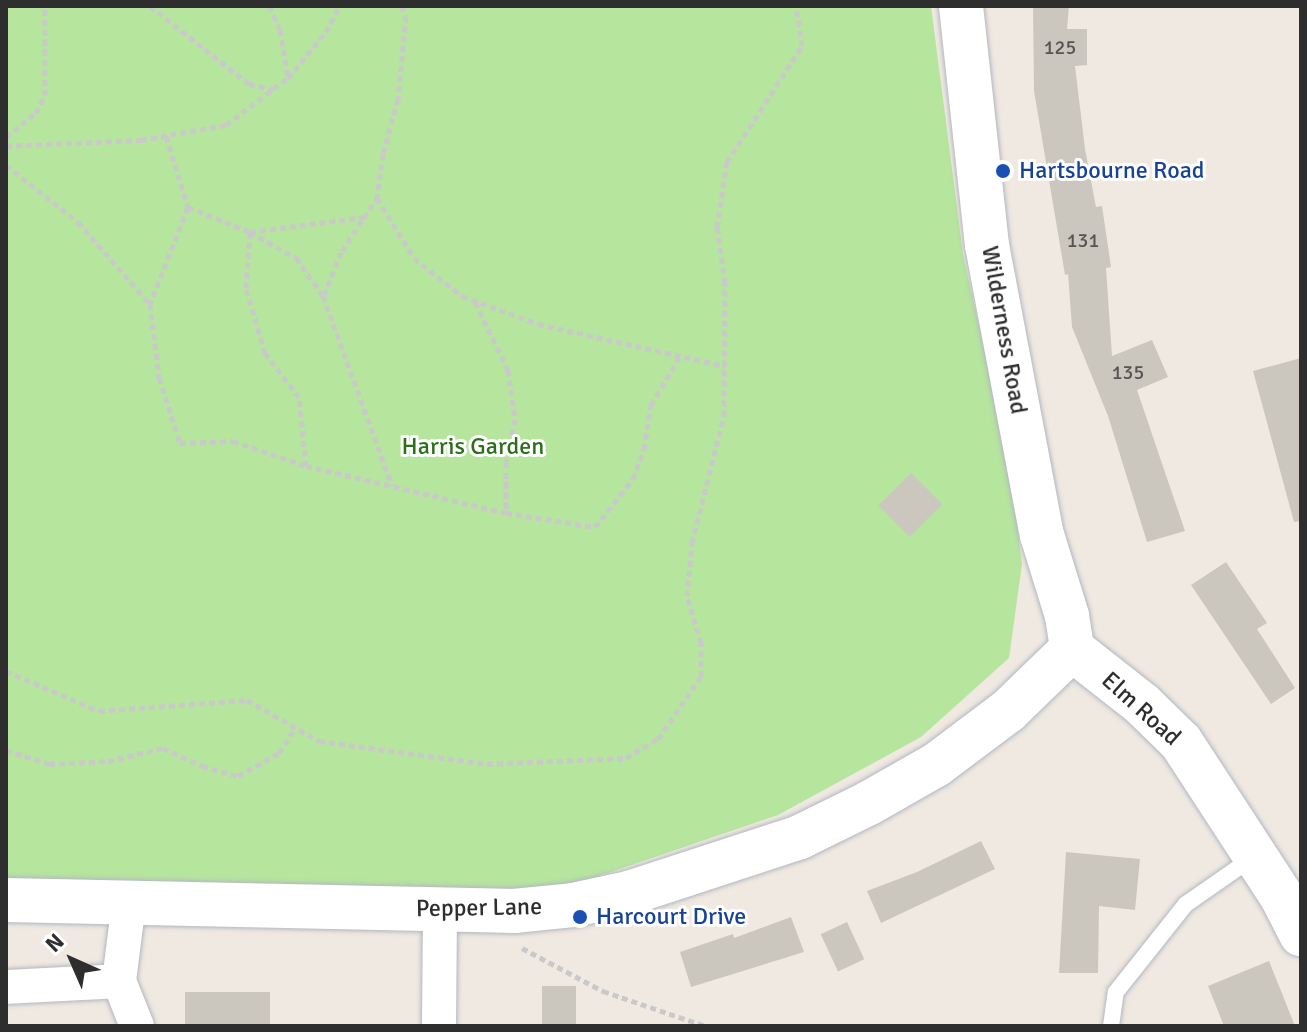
<!DOCTYPE html>
<html>
<head>
<meta charset="utf-8">
<style>
  body { margin:0 }
  #map { position:relative; width:1307px; height:1032px; overflow:hidden; background:#efe9e1; font-family:Signika,sans-serif }
  div>[style] { position:absolute }
  .green>* { inset:0; background:#b6e59e }
  .building>* { inset:0; background:#cbc7bf; transform-origin:0 0 }
  .path>* { height:5px; margin-top:-2.5px; transform-origin:0; background:repeating-linear-gradient(90deg,#c9c9c9 0 6px,transparent 0 10px) }
  .roads { filter:drop-shadow(0 0 2px #b4b7c1) drop-shadow(0 0 2px #b4b7c1) }
  .lane>* { height:16px; margin:-8px; padding:0 8px; transform-origin:8px; border-radius:8px; background:#fff }
  .street>* { height:34px; margin:-17px; padding:0 17px; transform-origin:17px; border-radius:17px; background:#fff }
  .secondary>* { height:44px; margin:-22px; padding:0 22px; transform-origin:22px; border-radius:22px; background:#fff }
  .dots>* { width:22px; height:22px; translate:-50% -50%; box-sizing:border-box; border:4px solid #fff; border-radius:50% }
  span { translate:-50% -50%; white-space:nowrap; text-align:center; line-height:1.15; -webkit-text-stroke:6px #fff; paint-order:stroke }
  .number-label { font-size:20px; color:#555452 }
  .number-label span { -webkit-text-stroke-width:0 }
  .transit-label { font-size:24px; color:#164399 }
  .left { translate:0 -50%; text-align:left }
  .street-label { font-size:24px; color:#2e2e2e }
  .park-label { font-size:24px; color:#2c6e1b }
  .frame { position:absolute; inset:0; border:8px solid #2e2e2e; pointer-events:none }
  .north { position:absolute; left:32px; top:920px; width:80px; height:80px; -webkit-text-stroke:6px #fff; paint-order:stroke; rotate:315deg; font-size:22px; font-weight:700; line-height:32px; text-align:center; color:#2e2e2e }
  .north::after { content:''; display:block; margin:auto; width:28px; height:36px; background:#2e2e2e; clip-path:polygon(50% 0,100% 100%,50% 72%,0 100%) }
</style>
</head>
<body>
<div id="map">
  <div class="green">
    <div style="clip-path:polygon(6px 6px,931px 6px,963px 254px,1010px 466px,1022px 564px,1009px 658px,921px 737px,778px 815px,567px 887px,447px 890px,6px 882px)"></div>
  </div>
  <div class="building">
    <div style="clip-path:polygon(1033px 6px,1069px 6px,1067px 29px,1087px 29px,1087px 65px,1075px 66px,1085px 149px,1096px 207px,1102px 206px,1111px 267px,1106px 268px,1112px 356px,1152px 340px,1168px 377px,1137px 390px,1185px 531px,1147px 542px,1108px 416px,1072px 327px,1068px 274px,1065px 275px,1034px 91px)"></div>
    <div style="clip-path:polygon(1301px 358px,1301px 521px,1294px 522px,1253px 371px)"></div>
    <div style="left:911px;top:473px;width:44px;height:46px;rotate:45deg"></div>
    <div style="clip-path:polygon(1226px 562px,1267px 623px,1257px 629px,1295px 688px,1271px 704px,1191px 585px)"></div>
    <div style="clip-path:polygon(981px 841px,995px 869px,881px 923px,867px 891px,917px 872px)"></div>
    <div style="clip-path:polygon(1066px 852px,1140px 859px,1135px 910px,1099px 906px,1098px 973px,1059px 973px)"></div>
    <div style="clip-path:polygon(791px 917px,804px 952px,691px 987px,680px 952px,733px 934px,734px 938px)"></div>
    <div style="left:847px;top:922px;width:41px;height:29px;rotate:65deg"></div>
    <div style="clip-path:polygon(1269px 961px,1295px 1026px,1224px 1026px,1208px 986px)"></div>
    <div style="left:576px;top:986px;width:40px;height:34px;rotate:90deg"></div>
    <div style="left:185px;top:992px;width:85px;height:34px"></div>
  </div>
  <div class="path">
    <div style="left:150px;top:6px;width:126px;rotate:38.2deg"></div>
    <div style="left:249px;top:84px;width:25px;rotate:12deg"></div>
    <div style="left:269px;top:6px;width:26px;rotate:65deg"></div>
    <div style="left:280px;top:30px;width:49px;rotate:80.5deg"></div>
    <div style="left:401px;top:6px;width:11px;rotate:63deg"></div>
    <div style="left:406px;top:16px;width:83px;rotate:95.5deg"></div>
    <div style="left:398px;top:99px;width:57px;rotate:105.3deg"></div>
    <div style="left:383px;top:154px;width:44px;rotate:97.8deg"></div>
    <div style="left:377px;top:198px;width:70px;rotate:58.3deg"></div>
    <div style="left:414px;top:258px;width:61px;rotate:38.4deg"></div>
    <div style="left:462px;top:296px;width:81px;rotate:20.2deg"></div>
    <div style="left:538px;top:324px;width:192px;rotate:12.7deg"></div>
    <div style="left:166px;top:136px;width:74px;rotate:72.8deg"></div>
    <div style="left:188px;top:207px;width:104px;rotate:111.4deg"></div>
    <div style="left:150px;top:304px;width:75px;rotate:83.1deg"></div>
    <div style="left:159px;top:378px;width:68px;rotate:72.1deg"></div>
    <div style="left:180px;top:443px;width:53px;rotate:-2.2deg"></div>
    <div style="left:233px;top:441px;width:77px;rotate:18.9deg"></div>
    <div style="left:306px;top:466px;width:205px;rotate:13.2deg"></div>
    <div style="left:506px;top:513px;width:90px;rotate:8.9deg"></div>
    <div style="left:595px;top:527px;width:61px;rotate:-51.6deg"></div>
    <div style="left:633px;top:479px;width:32px;rotate:-70deg"></div>
    <div style="left:644px;top:449px;width:45px;rotate:-81deg"></div>
    <div style="left:651px;top:405px;width:55px;rotate:-59.2deg"></div>
    <div style="left:6px;top:137px;width:38px;rotate:-39deg"></div>
    <div style="left:36px;top:113px;width:20px;rotate:-63deg"></div>
    <div style="left:45px;top:95px;width:89px;rotate:-90deg"></div>
    <div style="left:6px;top:146px;width:135px;rotate:-2.5deg"></div>
    <div style="left:141px;top:140px;width:86px;rotate:-10deg"></div>
    <div style="left:226px;top:125px;width:78px;rotate:-37.2deg"></div>
    <div style="left:288px;top:78px;width:60px;rotate:-50.4deg"></div>
    <div style="left:326px;top:32px;width:29px;rotate:-63deg"></div>
    <div style="left:6px;top:165px;width:92px;rotate:38.4deg"></div>
    <div style="left:78px;top:222px;width:109px;rotate:48.7deg"></div>
    <div style="left:188px;top:207px;width:67px;rotate:22deg"></div>
    <div style="left:250px;top:232px;width:53px;rotate:29.5deg"></div>
    <div style="left:296px;top:258px;width:47px;rotate:54.6deg"></div>
    <div style="left:323px;top:296px;width:202px;rotate:70deg"></div>
    <div style="left:324px;top:295px;width:48px;rotate:-67.8deg"></div>
    <div style="left:342px;top:251px;width:64px;rotate:-56.6deg"></div>
    <div style="left:475px;top:302px;width:76px;rotate:64.1deg"></div>
    <div style="left:508px;top:370px;width:49px;rotate:81.9deg"></div>
    <div style="left:515px;top:419px;width:44px;rotate:101.8deg"></div>
    <div style="left:506px;top:462px;width:51px;rotate:90deg"></div>
    <div style="left:306px;top:466px;width:69px;rotate:-95.8deg"></div>
    <div style="left:299px;top:397px;width:56px;rotate:-127.7deg"></div>
    <div style="left:265px;top:353px;width:68px;rotate:-106.3deg"></div>
    <div style="left:246px;top:288px;width:56px;rotate:-85.9deg"></div>
    <div style="left:250px;top:232px;width:116px;rotate:-7.4deg"></div>
    <div style="left:6px;top:671px;width:101px;rotate:23.3deg"></div>
    <div style="left:99px;top:711px;width:148px;rotate:-4.3deg"></div>
    <div style="left:247px;top:700px;width:83px;rotate:29.7deg"></div>
    <div style="left:319px;top:741px;width:170px;rotate:7.8deg"></div>
    <div style="left:487px;top:764px;width:139px;rotate:-2.5deg"></div>
    <div style="left:626px;top:758px;width:37px;rotate:-31deg"></div>
    <div style="left:658px;top:739px;width:76px;rotate:-55.7deg"></div>
    <div style="left:701px;top:676px;width:33px;rotate:-90deg"></div>
    <div style="left:701px;top:643px;width:49px;rotate:-106.6deg"></div>
    <div style="left:687px;top:596px;width:53px;rotate:-84.6deg"></div>
    <div style="left:692px;top:543px;width:131px;rotate:-75.9deg"></div>
    <div style="left:724px;top:416px;width:133px;rotate:-89.6deg"></div>
    <div style="left:725px;top:283px;width:57px;rotate:-98.1deg"></div>
    <div style="left:717px;top:227px;width:66px;rotate:-81.3deg"></div>
    <div style="left:727px;top:162px;width:138px;rotate:-57.1deg"></div>
    <div style="left:802px;top:46px;width:40px;rotate:-98.5deg"></div>
    <div style="left:6px;top:750px;width:45px;rotate:18deg"></div>
    <div style="left:49px;top:764px;width:59px;rotate:-2.9deg"></div>
    <div style="left:108px;top:761px;width:57px;rotate:-13.3deg"></div>
    <div style="left:163px;top:748px;width:43px;rotate:24.8deg"></div>
    <div style="left:202px;top:766px;width:37px;rotate:16deg"></div>
    <div style="left:238px;top:776px;width:47px;rotate:-29.3deg"></div>
    <div style="left:279px;top:753px;width:30px;rotate:-57deg"></div>
    <div style="left:522px;top:948px;width:92px;rotate:28deg"></div>
    <div style="left:603px;top:991px;width:108px;rotate:18.9deg"></div>
  </div>
  <div class="roads">
    <div class="lane">
      <div style="left:1111px;top:1026px;width:34px;rotate:-82deg"></div>
      <div style="left:1116px;top:992px;width:112px;rotate:-51.5deg"></div>
      <div style="left:1186px;top:904px;width:84px;rotate:-34.8deg"></div>
    </div>
    <div class="street">
      <div style="left:129px;top:902px;width:80px;rotate:97.2deg"></div>
      <div style="left:119px;top:981px;width:48px;rotate:68.2deg"></div>
      <div style="left:6px;top:987px;width:113px;rotate:-3deg"></div>
      <div style="left:439px;top:1026px;width:116px;rotate:-89.5deg"></div>
    </div>
    <div class="secondary">
      <div style="left:961px;top:6px;width:240px;rotate:83.8deg"></div>
      <div style="left:987px;top:245px;width:295px;rotate:79.3deg"></div>
      <div style="left:1042px;top:535px;width:85px;rotate:72.8deg"></div>
      <div style="left:1067px;top:616px;width:33px;rotate:81deg"></div>
      <div style="left:1072px;top:649px;width:89px;rotate:38.2deg"></div>
      <div style="left:1142px;top:704px;width:54px;rotate:44.3deg"></div>
      <div style="left:1181px;top:742px;width:185px;rotate:56.9deg"></div>
      <div style="left:1282px;top:897px;width:42px;rotate:62.8deg"></div>
      <div style="left:6px;top:900px;width:508px;rotate:1.24deg"></div>
      <div style="left:514px;top:911px;width:59px;rotate:-5.8deg"></div>
      <div style="left:573px;top:905px;width:57px;rotate:-12.1deg"></div>
      <div style="left:629px;top:893px;width:180px;rotate:-18.1deg"></div>
      <div style="left:800px;top:837px;width:77px;rotate:-26.2deg"></div>
      <div style="left:869px;top:803px;width:77px;rotate:-29.6deg"></div>
      <div style="left:936px;top:765px;width:90px;rotate:-36.9deg"></div>
      <div style="left:1008px;top:711px;width:89px;rotate:-44.1deg"></div>
    </div>
  </div>
  <div class="dots">
    <div style="left:1003px;top:171px;background:#1a4fb4"></div>
    <div style="left:580px;top:917px;background:#1a4fb4"></div>
  </div>
  <div class="number-label">
    <span style="left:1060px;top:47px">125</span>
    <span style="left:1083px;top:240px">131</span>
    <span style="left:1128px;top:372px">135</span>
  </div>
  <div class="transit-label">
    <span class="left" style="left:1019px;top:171px">Hartsbourne Road</span>
    <span class="left" style="left:596px;top:917px">Harcourt Drive</span>
  </div>
  <div class="street-label">
    <span style="left:1004px;top:330px;rotate:80deg">Wilderness Road</span>
    <span style="left:1141px;top:709px;rotate:42deg">Elm Road</span>
    <span style="left:479px;top:908px;rotate:-1deg">Pepper Lane</span>
  </div>
  <div class="park-label">
    <span style="left:473px;top:447px">Harris Garden</span>
  </div>
  <div class="frame"></div>
  <div class="north">N</div>
</div>
</body>
</html>
